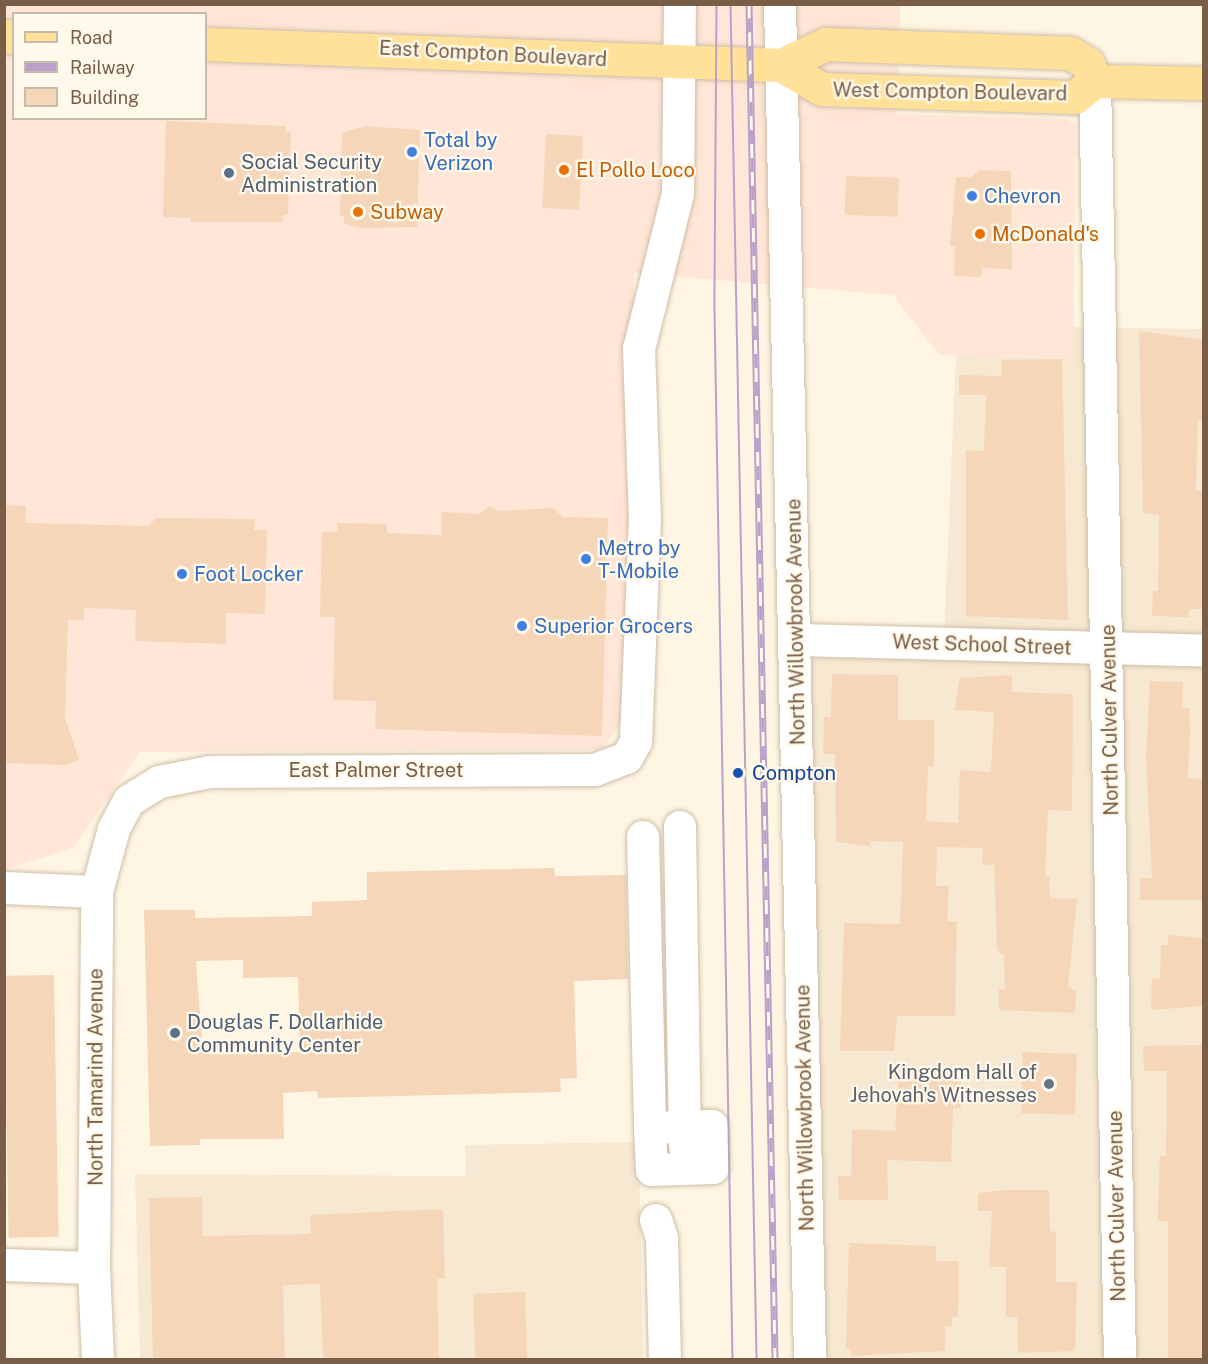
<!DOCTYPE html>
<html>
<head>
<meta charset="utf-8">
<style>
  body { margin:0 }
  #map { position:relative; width:1208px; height:1364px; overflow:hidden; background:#fef6e3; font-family:"Public Sans",sans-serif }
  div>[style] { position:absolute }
  .residential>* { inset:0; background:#f6e8d1 }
  .commercial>* { inset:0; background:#ffe6d6 }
  .building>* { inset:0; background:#f6d6b9; transform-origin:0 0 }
  .roads { filter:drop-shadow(0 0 2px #d0bea9) drop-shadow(0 0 2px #d0bea9) }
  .minor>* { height:32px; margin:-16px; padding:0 16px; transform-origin:16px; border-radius:16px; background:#fff }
  .major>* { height:33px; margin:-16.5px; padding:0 16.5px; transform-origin:16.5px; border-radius:16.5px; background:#ffe199 }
  .tram>* { height:1.5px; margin:-0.75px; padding:0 0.75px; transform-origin:0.75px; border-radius:0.75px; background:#baa1c9 }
  .rail>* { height:7px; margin-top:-3.5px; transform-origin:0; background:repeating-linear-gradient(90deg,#fff9eb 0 14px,#baa1c9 0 28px); box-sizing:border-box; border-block:2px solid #baa1c9 }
  .dots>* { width:16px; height:16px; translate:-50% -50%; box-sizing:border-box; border:3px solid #fff9eb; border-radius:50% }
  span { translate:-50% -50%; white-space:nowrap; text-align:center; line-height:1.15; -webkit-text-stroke:4.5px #fff9eb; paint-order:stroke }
  .street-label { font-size:20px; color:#795d47 }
  .shop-label { font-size:20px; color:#366cbe }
  .left { translate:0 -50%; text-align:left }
  .service-label { font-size:20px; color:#4e5e75 }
  .food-label { font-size:20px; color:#c56008 }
  .transit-label { font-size:20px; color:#164399 }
  .worship-label { font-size:20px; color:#5b616d }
  .right { translate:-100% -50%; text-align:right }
  .frame { position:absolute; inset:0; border:6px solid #795d47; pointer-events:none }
  .legend { position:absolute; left:12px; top:12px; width:195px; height:108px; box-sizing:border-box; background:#fff9eb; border:2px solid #c9bba9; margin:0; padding:8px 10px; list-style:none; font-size:18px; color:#795d47 }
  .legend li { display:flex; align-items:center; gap:12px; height:30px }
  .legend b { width:30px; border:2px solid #c9bba9 }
</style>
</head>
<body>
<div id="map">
  <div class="residential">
    <div style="clip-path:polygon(1074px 327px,1203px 329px,1203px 1359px,823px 1359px,807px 658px,943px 659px,956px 356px,1073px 358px)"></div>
    <div style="clip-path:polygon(639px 1142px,643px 1359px,140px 1359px,135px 1174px,466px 1176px,465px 1145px)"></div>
  </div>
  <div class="commercial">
    <div style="clip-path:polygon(evenodd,5px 5px,900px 5px,897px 114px,1066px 119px,1075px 124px,1074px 358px,939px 355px,893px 295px,634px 273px,624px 719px,601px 750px,140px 752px,73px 848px,5px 869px,5px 5px,14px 14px,206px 14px,206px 118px,14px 118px,14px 14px)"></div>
  </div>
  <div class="building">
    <div style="clip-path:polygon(166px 121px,286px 126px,286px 132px,291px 132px,288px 215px,283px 215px,283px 222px,191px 222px,191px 218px,163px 217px)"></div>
    <div style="clip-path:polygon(365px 126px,420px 130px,417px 227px,362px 228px,344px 224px,344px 216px,340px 216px,342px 133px)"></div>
    <div style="left:546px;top:134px;width:37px;height:74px;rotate:3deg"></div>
    <div style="clip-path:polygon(979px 170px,1011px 171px,1012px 269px,982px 268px,981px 277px,954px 276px,955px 246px,950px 246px,956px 177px,971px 177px)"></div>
    <div style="left:846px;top:176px;width:53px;height:39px;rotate:2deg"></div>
    <div style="clip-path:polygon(1139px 331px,1203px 340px,1203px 420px,1198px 420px,1196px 491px,1203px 491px,1203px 609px,1189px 609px,1189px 617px,1153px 616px,1152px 612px,1153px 591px,1158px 591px,1159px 515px,1143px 513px)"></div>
    <div style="clip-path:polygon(1062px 359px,1068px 620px,966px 616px,966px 450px,984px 451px,986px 395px,959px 395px,959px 375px,1001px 376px,1001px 360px)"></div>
    <div style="clip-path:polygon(4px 505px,26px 506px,25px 523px,150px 526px,155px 518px,255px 519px,254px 530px,267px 530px,265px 614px,226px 613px,226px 644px,135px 641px,136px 610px,84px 608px,84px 620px,68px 620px,65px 718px,79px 760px,64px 765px,4px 763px)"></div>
    <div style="clip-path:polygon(490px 506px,499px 511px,553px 508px,563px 517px,608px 518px,602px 736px,375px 729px,376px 701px,333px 700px,335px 617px,320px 617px,322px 532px,337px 532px,337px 523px,387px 524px,387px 533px,441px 535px,442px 512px,479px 514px)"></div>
    <div style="clip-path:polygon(832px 674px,898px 675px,898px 720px,934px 720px,934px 766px,928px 766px,926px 821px,958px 823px,960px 770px,991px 772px,994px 712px,954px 710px,960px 678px,1012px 675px,1012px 692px,1073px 694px,1072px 811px,1048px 810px,1045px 876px,1049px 876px,1050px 898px,1077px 899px,1068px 987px,1076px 991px,1075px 1013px,999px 1010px,999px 989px,1005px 989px,1004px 955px,997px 950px,994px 865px,982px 864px,983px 848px,937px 847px,936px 886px,949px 886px,947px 921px,957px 921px,955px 1016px,897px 1016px,894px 1051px,840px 1051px,844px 923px,900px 924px,903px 842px,870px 841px,870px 846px,836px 842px,835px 754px,823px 754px,824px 717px,831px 717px)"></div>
    <div style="clip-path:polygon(1150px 681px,1183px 682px,1182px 708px,1189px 708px,1190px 730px,1188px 778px,1203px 779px,1203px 900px,1140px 900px,1140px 878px,1152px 878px,1146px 758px)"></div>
    <div style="clip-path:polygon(evenodd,554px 868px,555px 876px,626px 875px,628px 979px,574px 981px,577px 1078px,560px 1079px,561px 1092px,318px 1098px,317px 1091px,283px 1093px,284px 1139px,200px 1139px,200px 1145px,150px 1146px,144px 910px,195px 910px,195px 918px,312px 916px,312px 902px,367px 900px,367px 872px,554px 868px,243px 960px,243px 978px,298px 977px,300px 1052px,203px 1054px,196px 961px,243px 960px)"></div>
    <div style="clip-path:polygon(1168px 935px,1203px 938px,1203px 1006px,1151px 1010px,1152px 978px,1160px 979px,1161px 945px,1168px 945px)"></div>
    <div style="left:54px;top:975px;width:262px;height:50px;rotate:89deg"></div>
    <div style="clip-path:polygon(1203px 1045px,1203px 1359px,1168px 1359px,1168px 1221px,1158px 1221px,1158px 1208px,1160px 1155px,1166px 1156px,1167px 1071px,1144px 1071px,1143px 1046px)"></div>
    <div style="left:1023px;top:1052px;width:54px;height:61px;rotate:2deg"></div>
    <div style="clip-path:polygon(899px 1070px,961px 1070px,961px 1108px,953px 1108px,951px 1162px,887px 1160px,888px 1200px,839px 1200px,838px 1176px,851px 1176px,852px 1129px,895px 1131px)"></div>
    <div style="clip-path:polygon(1004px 1190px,1049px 1190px,1050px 1231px,1056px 1232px,1056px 1282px,1077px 1282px,1075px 1351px,1018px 1353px,1017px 1317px,1006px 1317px,1006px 1267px,989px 1267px,992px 1211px,978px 1211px,978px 1193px)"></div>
    <div style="clip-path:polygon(202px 1197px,203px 1236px,311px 1234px,310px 1215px,443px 1209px,445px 1279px,437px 1279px,439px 1359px,323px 1359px,320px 1284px,283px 1285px,285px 1359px,153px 1359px,149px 1198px)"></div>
    <div style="clip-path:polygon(849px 1243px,936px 1246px,936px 1261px,959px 1261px,958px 1317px,952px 1317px,952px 1326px,945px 1326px,945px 1351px,851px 1356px,851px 1349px,846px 1349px)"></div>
    <div style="left:525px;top:1292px;width:67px;height:52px;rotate:88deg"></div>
  </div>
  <div class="roads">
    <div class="minor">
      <div style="left:780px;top:4px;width:1356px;rotate:88.73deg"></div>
      <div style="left:1095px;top:81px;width:1279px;rotate:88.88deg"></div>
      <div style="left:797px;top:640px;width:407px;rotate:1.5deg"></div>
      <div style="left:680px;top:827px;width:320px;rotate:89.1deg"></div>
      <div style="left:643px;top:837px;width:291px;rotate:88.6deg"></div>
      <div style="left:650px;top:1128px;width:42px;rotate:87.3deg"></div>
      <div style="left:652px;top:1170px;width:61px;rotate:-1.9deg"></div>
      <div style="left:713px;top:1168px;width:42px;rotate:-91.4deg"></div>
      <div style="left:712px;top:1126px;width:62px;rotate:178.2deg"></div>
      <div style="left:4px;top:888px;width:93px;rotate:2.5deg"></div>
      <div style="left:656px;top:1220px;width:20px;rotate:72deg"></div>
      <div style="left:662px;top:1239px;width:121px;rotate:88.6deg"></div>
      <div style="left:4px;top:1265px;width:90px;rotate:1.9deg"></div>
      <div style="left:98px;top:1360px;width:92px;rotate:-92.5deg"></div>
      <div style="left:94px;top:1268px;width:376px;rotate:-89.5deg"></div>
      <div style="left:97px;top:892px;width:65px;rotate:-74.9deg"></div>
      <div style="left:114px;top:829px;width:32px;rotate:-62deg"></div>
      <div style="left:129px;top:801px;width:36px;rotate:-32deg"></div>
      <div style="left:160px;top:782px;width:51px;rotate:-11.3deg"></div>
      <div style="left:210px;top:772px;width:385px;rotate:-0.3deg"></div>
      <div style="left:595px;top:770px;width:34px;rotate:-21deg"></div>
      <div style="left:627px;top:758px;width:18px;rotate:-61deg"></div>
      <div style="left:636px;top:742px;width:221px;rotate:-87.7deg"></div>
      <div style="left:645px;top:521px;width:172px;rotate:-92deg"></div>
      <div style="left:639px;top:349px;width:160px;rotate:-75.9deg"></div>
      <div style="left:678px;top:194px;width:190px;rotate:-89.4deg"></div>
    </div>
    <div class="major">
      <div style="left:4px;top:36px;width:10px;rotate:6deg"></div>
      <div style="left:206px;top:44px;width:575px;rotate:2.09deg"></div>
      <div style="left:781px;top:65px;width:50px;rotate:-25deg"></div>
      <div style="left:826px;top:44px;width:244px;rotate:2.1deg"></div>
      <div style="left:1070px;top:53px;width:21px;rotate:31deg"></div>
      <div style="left:1088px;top:64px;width:18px;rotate:68deg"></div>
      <div style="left:781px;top:65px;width:48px;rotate:30.3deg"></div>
      <div style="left:822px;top:89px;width:253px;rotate:1.8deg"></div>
      <div style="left:1075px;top:97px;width:26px;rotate:-39deg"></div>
      <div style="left:1095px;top:81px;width:109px;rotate:1.1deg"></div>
    </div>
  </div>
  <div class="tram">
    <div style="left:717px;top:4px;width:306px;rotate:90.4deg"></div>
    <div style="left:715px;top:310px;width:1050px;rotate:89.02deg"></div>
    <div style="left:731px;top:4px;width:1356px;rotate:88.9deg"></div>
  </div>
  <div class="rail">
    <div style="left:749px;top:4px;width:1356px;rotate:88.9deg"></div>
  </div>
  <div class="dots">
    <div style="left:412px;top:152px;background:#3f7fe0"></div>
    <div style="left:564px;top:170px;background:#e8710a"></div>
    <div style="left:229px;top:173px;background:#5c6f8a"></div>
    <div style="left:972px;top:196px;background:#3f7fe0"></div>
    <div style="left:358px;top:212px;background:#e8710a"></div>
    <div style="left:980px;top:234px;background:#e8710a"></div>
    <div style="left:586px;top:559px;background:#3f7fe0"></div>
    <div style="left:182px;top:574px;background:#3f7fe0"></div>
    <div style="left:522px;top:626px;background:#3f7fe0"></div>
    <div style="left:738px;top:773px;background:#1a4fb4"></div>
    <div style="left:175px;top:1033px;background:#5c6f8a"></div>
    <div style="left:1049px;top:1084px;background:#6b7280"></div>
  </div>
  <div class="street-label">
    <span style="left:493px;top:54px;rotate:3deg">East Compton Boulevard</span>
    <span style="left:950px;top:92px;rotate:1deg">West Compton Boulevard</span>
    <span style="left:796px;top:622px;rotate:-91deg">North Willowbrook Avenue</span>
    <span style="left:982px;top:645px;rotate:2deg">West School Street</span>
    <span style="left:1110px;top:720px;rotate:-91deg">North Culver Avenue</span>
    <span style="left:376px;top:770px">East Palmer Street</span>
    <span style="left:96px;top:1077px;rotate:-90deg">North Tamarind Avenue</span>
    <span style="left:805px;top:1108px;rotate:-91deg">North Willowbrook Avenue</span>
    <span style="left:1117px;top:1206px;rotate:-91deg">North Culver Avenue</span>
  </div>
  <div class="shop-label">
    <span class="left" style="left:424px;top:152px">Total by<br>Verizon</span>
    <span class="left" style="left:984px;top:196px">Chevron</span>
    <span class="left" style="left:598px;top:560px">Metro by<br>T-Mobile</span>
    <span class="left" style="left:194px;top:574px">Foot Locker</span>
    <span class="left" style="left:534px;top:626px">Superior Grocers</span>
  </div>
  <div class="service-label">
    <span class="left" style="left:241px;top:174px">Social Security<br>Administration</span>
    <span class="left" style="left:187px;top:1034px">Douglas F. Dollarhide<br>Community Center</span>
  </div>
  <div class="food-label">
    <span class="left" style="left:576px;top:170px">El Pollo Loco</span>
    <span class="left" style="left:370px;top:212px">Subway</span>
    <span class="left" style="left:992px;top:234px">McDonald's</span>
  </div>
  <div class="transit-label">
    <span class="left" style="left:752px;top:773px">Compton</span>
  </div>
  <div class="worship-label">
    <span class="right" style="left:1037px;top:1084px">Kingdom Hall of<br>Jehovah's Witnesses</span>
  </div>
  <div class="frame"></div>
  <ul class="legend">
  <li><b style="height:8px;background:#ffe199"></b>Road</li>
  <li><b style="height:8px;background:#baa1c9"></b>Railway</li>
  <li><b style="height:16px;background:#f6d6b9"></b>Building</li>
  </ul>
</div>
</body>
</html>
